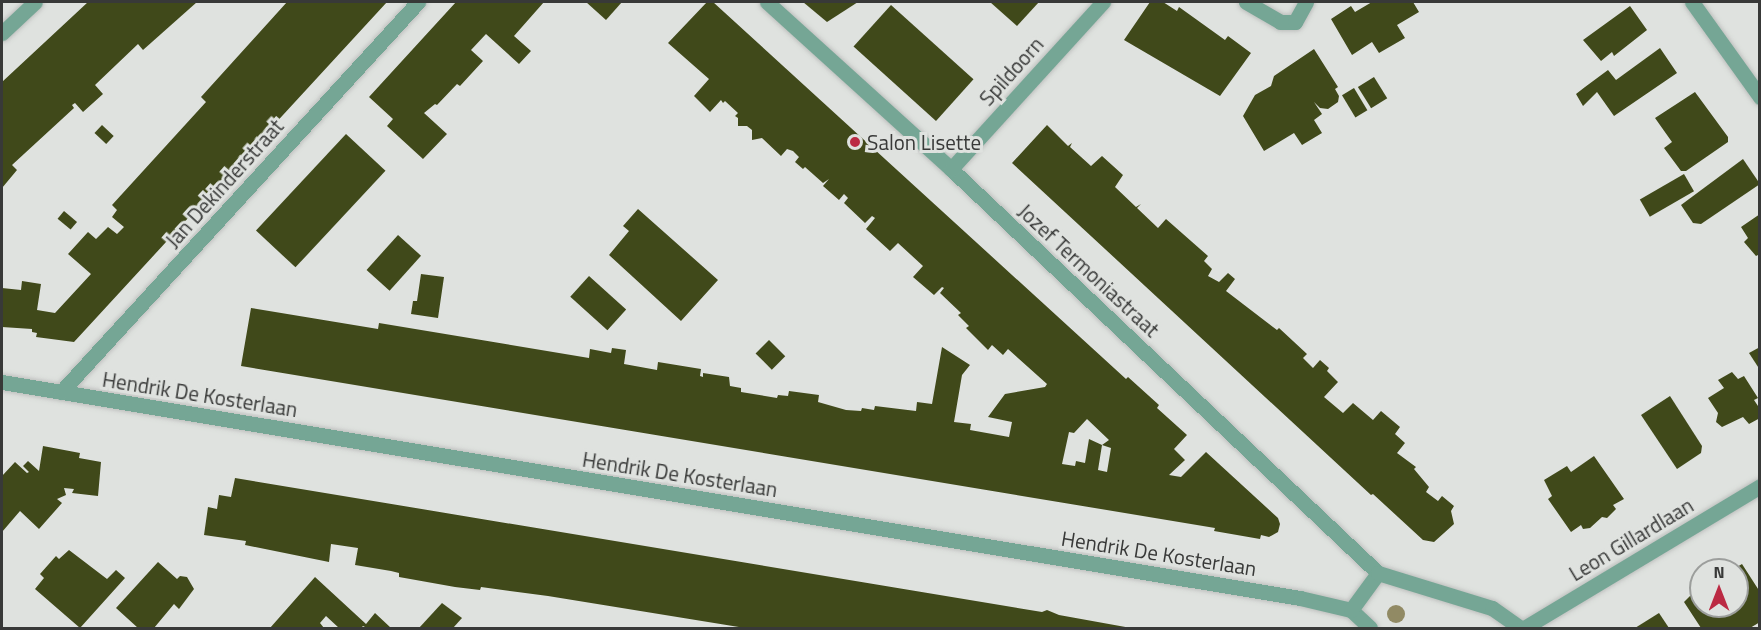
<!DOCTYPE html>
<html>
<head>
<meta charset="utf-8">
<style>
  body { margin:0 }
  #map { position:relative; width:1761px; height:630px; overflow:hidden; background:#dfe2df; font-family:"Titillium Web",sans-serif }
  div>[style] { position:absolute }
  .building>* { inset:0; background:#40491a; transform-origin:0 0 }
  .roads { filter:drop-shadow(0 0 2px #bec0be) drop-shadow(0 0 2px #bec0be) }
  .minor>* { height:15px; margin:-7.5px; padding:0 7.5px; transform-origin:7.5px; border-radius:7.5px; background:#75a695 }
  .trees>* { width:18px; height:18px; margin:-9px; border-radius:50%; background:#918a64 }
  .dots>* { width:16px; height:16px; translate:-50% -50%; box-sizing:border-box; border:3px solid #dfe2df; border-radius:50% }
  span { translate:-50% -50%; white-space:nowrap; text-align:center; line-height:1.15; -webkit-text-stroke:6px #dfe2df; paint-order:stroke }
  .street-label { font-size:21px; color:#383938 }
  .poi-label { font-size:21px; color:#383938 }
  .left { translate:0 -50%; text-align:left }
  .frame { position:absolute; inset:0; border:3px solid #383938; pointer-events:none }
  .north { position:absolute; left:1689px; top:558px; width:60px; height:60px; box-sizing:border-box; background:#dfe2df; border:2px solid #9c9e9c; border-radius:50%; rotate:0deg; font-size:16px; font-weight:700; line-height:24px; text-align:center; color:#383938 }
  .north::after { content:''; display:block; margin:auto; width:21px; height:27px; background:#bb2a43; clip-path:polygon(50% 0,100% 100%,50% 72%,0 100%) }
</style>
</head>
<body>
<div id="map">
  <div class="building">
    <div style="clip-path:polygon(88px 2px,197px 2px,143px 50px,138px 44px,95px 85px,103px 94px,83px 112px,75px 103px,72px 105px,74px 108px,12px 165px,17px 170px,2px 188px,2px 82px)"></div>
    <div style="clip-path:polygon(287px 2px,387px 2px,74px 342px,36px 337px,37px 333px,32px 332px,32px 329px,2px 327px,2px 288px,21px 290px,22px 281px,41px 284px,37px 310px,55px 313px,91px 274px,68px 254px,88px 232px,96px 239px,108px 227px,117px 234px,124px 227px,112px 217px,117px 210px,112px 205px,206px 102px,201px 97px)"></div>
    <div style="clip-path:polygon(456px 2px,544px 2px,514px 36px,531px 51px,519px 64px,486px 34px,471px 50px,483px 61px,460px 86px,457px 84px,437px 105px,435px 104px,424px 113px,447px 134px,423px 159px,387px 126px,393px 119px,369px 97px)"></div>
    <div style="clip-path:polygon(586px 2px,622px 2px,606px 20px)"></div>
    <div style="clip-path:polygon(evenodd,707px 2px,713px 2px,1126px 379px,1128px 377px,1159px 405px,1157px 408px,1187px 435px,1174px 449px,1185px 460px,1169px 475px,1181px 477px,1206px 452px,1278px 518px,1280px 524px,1278px 532px,1269px 537px,1261px 535px,1260px 539px,1214px 531px,1215px 528px,241px 366px,251px 308px,378px 329px,379px 323px,589px 358px,590px 349px,611px 353px,612px 348px,626px 350px,624px 364px,657px 370px,658px 362px,701px 369px,700px 376px,703px 377px,703px 373px,729px 377px,730px 386px,741px 388px,741px 392px,777px 398px,778px 395px,788px 396px,789px 391px,819px 395px,818px 402px,846px 410px,861px 411px,862px 408px,874px 410px,875px 406px,916px 411px,917px 402px,932px 404px,942px 347px,970px 365px,962px 375px,954px 422px,971px 424px,970px 430px,1009px 437px,1012px 422px,988px 417px,1005px 394px,1045px 387px,1047px 384px,1008px 349px,1003px 355px,992px 345px,988px 350px,966px 328px,969px 326px,958px 315px,961px 313px,940px 293px,944px 288px,942px 287px,934px 295px,913px 277px,923px 266px,898px 243px,890px 251px,866px 229px,875px 218px,872px 216px,865px 223px,844px 203px,848px 198px,844px 194px,839px 200px,823px 186px,829px 179px,823px 183px,805px 167px,803px 169px,795px 162px,799px 157px,793px 151px,787px 149px,781px 156px,762px 138px,752px 140px,752px 130px,747px 126px,738px 126px,738px 118px,735px 116px,738px 113px,725px 101px,723px 103px,721px 100px,710px 112px,694px 96px,709px 79px,668px 43px,707px 2px,1087px 419px,1109px 440px,1102px 445px,1111px 448px,1107px 472px,1098px 470px,1102px 445px,1089px 439px,1085px 463px,1076px 461px,1075px 466px,1062px 464px,1069px 432px,1074px 433px,1087px 419px)"></div>
    <div style="clip-path:polygon(803px 2px,858px 2px,827px 22px)"></div>
    <div style="clip-path:polygon(990px 2px,1039px 2px,1017px 26px)"></div>
    <div style="clip-path:polygon(1150px 2px,1163px 2px,1177px 11px,1179px 7px,1225px 40px,1228px 36px,1251px 53px,1220px 96px,1124px 40px)"></div>
    <div style="clip-path:polygon(1372px 2px,1413px 2px,1419px 12px,1397px 25px,1405px 38px,1379px 53px,1372px 42px,1352px 55px,1331px 19px,1351px 6px,1355px 12px)"></div>
    <div style="left:891px;top:5px;width:111px;height:56px;rotate:42deg"></div>
    <div style="clip-path:polygon(1630px 6px,1647px 30px,1614px 56px,1612px 52px,1601px 61px,1583px 40px)"></div>
    <div style="clip-path:polygon(1660px 48px,1677px 73px,1614px 116px,1597px 92px,1583px 106px,1576px 94px,1585px 87px,1608px 70px,1616px 80px)"></div>
    <div style="clip-path:polygon(1314px 49px,1338px 87px,1335px 89px,1339px 96px,1338px 102px,1328px 109px,1320px 108px,1314px 102px,1322px 114px,1314px 120px,1322px 133px,1302px 145px,1294px 133px,1264px 151px,1243px 116px,1255px 95px,1271px 86px,1274px 76px)"></div>
    <div style="left:1374px;top:77px;width:25px;height:19px;rotate:58deg"></div>
    <div style="left:1354px;top:88px;width:26px;height:14px;rotate:59deg"></div>
    <div style="clip-path:polygon(1695px 92px,1728px 137px,1728px 142px,1686px 171px,1681px 171px,1664px 148px,1672px 142px,1655px 118px)"></div>
    <div style="left:102px;top:125px;width:16px;height:11px;rotate:43deg"></div>
    <div style="clip-path:polygon(1047px 125px,1068px 146px,1072px 143px,1070px 147px,1091px 166px,1102px 156px,1123px 175px,1115px 187px,1136px 207px,1141px 204px,1137px 208px,1158px 228px,1166px 219px,1208px 256px,1204px 261px,1212px 269px,1208px 276px,1219px 282px,1228px 273px,1235px 279px,1226px 291px,1277px 330px,1279px 328px,1307px 354px,1303px 358px,1313px 368px,1320px 360px,1329px 368px,1327px 371px,1338px 382px,1324px 397px,1343px 413px,1353px 403px,1373px 420px,1381px 411px,1400px 427px,1395px 434px,1405px 443px,1397px 453px,1416px 467px,1414px 469px,1429px 487px,1426px 492px,1438px 501px,1442px 496px,1454px 506px,1451px 511px,1454px 524px,1434px 542px,1423px 540px,1373px 494px,1371px 495px,1012px 163px)"></div>
    <div style="left:346px;top:134px;width:54px;height:132px;rotate:43deg"></div>
    <div style="clip-path:polygon(1743px 159px,1760px 184px,1701px 224px,1693px 223px,1681px 205px)"></div>
    <div style="left:1684px;top:174px;width:20px;height:51px;rotate:60deg"></div>
    <div style="clip-path:polygon(638px 209px,718px 280px,681px 321px,609px 255px,629px 231px,623px 226px)"></div>
    <div style="left:64px;top:211px;width:17px;height:10px;rotate:40deg"></div>
    <div style="clip-path:polygon(1760px 214px,1760px 254px,1756px 256px,1744px 242px,1748px 238px,1741px 227px)"></div>
    <div style="left:398px;top:235px;width:31px;height:47px;rotate:42deg"></div>
    <div style="clip-path:polygon(421px 274px,444px 277px,438px 318px,411px 314px,413px 301px,417px 301px)"></div>
    <div style="left:589px;top:276px;width:50px;height:28px;rotate:42deg"></div>
    <div style="left:769px;top:340px;width:23px;height:19px;rotate:45deg"></div>
    <div style="clip-path:polygon(1760px 347px,1760px 370px,1749px 353px)"></div>
    <div style="clip-path:polygon(1732px 372px,1738px 379px,1744px 376px,1758px 398px,1754px 400px,1760px 409px,1760px 418px,1749px 424px,1743px 417px,1722px 427px,1716px 422px,1718px 413px,1708px 398px,1724px 388px,1718px 380px)"></div>
    <div style="clip-path:polygon(1670px 396px,1702px 446px,1701px 453px,1677px 469px,1641px 415px)"></div>
    <div style="clip-path:polygon(43px 446px,80px 453px,79px 458px,101px 462px,98px 496px,72px 493px,74px 489px,64px 488px,66px 495px,57px 499px,62px 503px,39px 529px,20px 511px,2px 532px,2px 476px,15px 462px,27px 473px,29px 472px,23px 466px,28px 461px,39px 471px)"></div>
    <div style="clip-path:polygon(1594px 456px,1624px 499px,1613px 505px,1616px 509px,1607px 518px,1602px 517px,1590px 528px,1583px 529px,1581px 525px,1571px 532px,1548px 499px,1552px 496px,1544px 480px,1567px 466px,1571px 472px)"></div>
    <div style="clip-path:polygon(235px 478px,1042px 612px,1047px 610px,1059px 615px,1131px 628px,745px 628px,548px 596px,481px 587px,480px 590px,455px 587px,399px 577px,399px 573px,391px 571px,355px 565px,358px 548px,331px 544px,329px 562px,245px 545px,246px 541px,204px 535px,208px 507px,217px 509px,219px 495px,231px 497px)"></div>
    <div style="clip-path:polygon(69px 550px,107px 579px,116px 570px,125px 578px,80px 628px,35px 589px,44px 578px,40px 574px,56px 556px,59px 559px)"></div>
    <div style="clip-path:polygon(158px 562px,177px 579px,180px 576px,187px 577px,194px 589px,179px 609px,174px 604px,154px 628px,138px 628px,116px 608px)"></div>
    <div style="clip-path:polygon(1742px 564px,1760px 592px,1760px 622px,1750px 628px,1701px 628px,1684px 602px,1692px 594px,1701px 592px,1701px 606px,1737px 606px,1737px 570px,1732px 570px)"></div>
    <div style="clip-path:polygon(315px 577px,366px 624px,375px 613px,391px 628px,367px 628px,363px 626px,361px 628px,339px 628px,326px 616px,320px 623px,324px 628px,270px 628px)"></div>
    <div style="clip-path:polygon(442px 603px,462px 618px,453px 628px,419px 628px)"></div>
    <div style="clip-path:polygon(1659px 613px,1669px 628px,1635px 628px)"></div>
  </div>
  <div class="roads">
    <div class="minor">
      <div style="left:767px;top:2px;width:248px;rotate:42.2deg"></div>
      <div style="left:951px;top:169px;width:588px;rotate:43.41deg"></div>
      <div style="left:1246px;top:2px;width:39px;rotate:30deg"></div>
      <div style="left:1280px;top:22px;width:15px"></div>
      <div style="left:1295px;top:22px;width:23px;rotate:-61deg"></div>
      <div style="left:1692px;top:2px;width:117px;rotate:54.4deg"></div>
      <div style="left:2px;top:33px;width:45px;rotate:-43.2deg"></div>
      <div style="left:951px;top:169px;width:226px;rotate:-47.7deg"></div>
      <div style="left:2px;top:382px;width:1316px;rotate:9.45deg"></div>
      <div style="left:1300px;top:598px;width:52px;rotate:13.2deg"></div>
      <div style="left:1351px;top:610px;width:26px;rotate:43deg"></div>
      <div style="left:61px;top:392px;width:529px;rotate:-47.53deg"></div>
      <div style="left:1351px;top:610px;width:46px;rotate:-53.9deg"></div>
      <div style="left:1378px;top:573px;width:119px;rotate:17.1deg"></div>
      <div style="left:1492px;top:608px;width:35px;rotate:35deg"></div>
      <div style="left:1524px;top:628px;width:275px;rotate:-31deg"></div>
    </div>
  </div>
  <div class="trees">
    <div style="left:1396px;top:614px"></div>
  </div>
  <div class="dots">
    <div style="left:855px;top:142px;background:#bb2a43"></div>
  </div>
  <div class="street-label">
    <span style="left:1011px;top:71px;rotate:-48deg">Spildoorn</span>
    <span style="left:224px;top:183px;rotate:-48deg">Jan Dekinderstraat</span>
    <span style="left:1089px;top:270px;rotate:43deg">Jozef Termoniastraat</span>
    <span style="left:200px;top:394px;rotate:9deg">Hendrik De Kosterlaan</span>
    <span style="left:680px;top:474px;rotate:9deg">Hendrik De Kosterlaan</span>
    <span style="left:1631px;top:539px;rotate:-31deg">Leon Gillardlaan</span>
    <span style="left:1159px;top:553px;rotate:9deg">Hendrik De Kosterlaan</span>
  </div>
  <div class="poi-label">
    <span class="left" style="left:867px;top:142px">Salon Lisette</span>
  </div>
  <div class="frame"></div>
  <div class="north">N</div>
</div>
</body>
</html>
